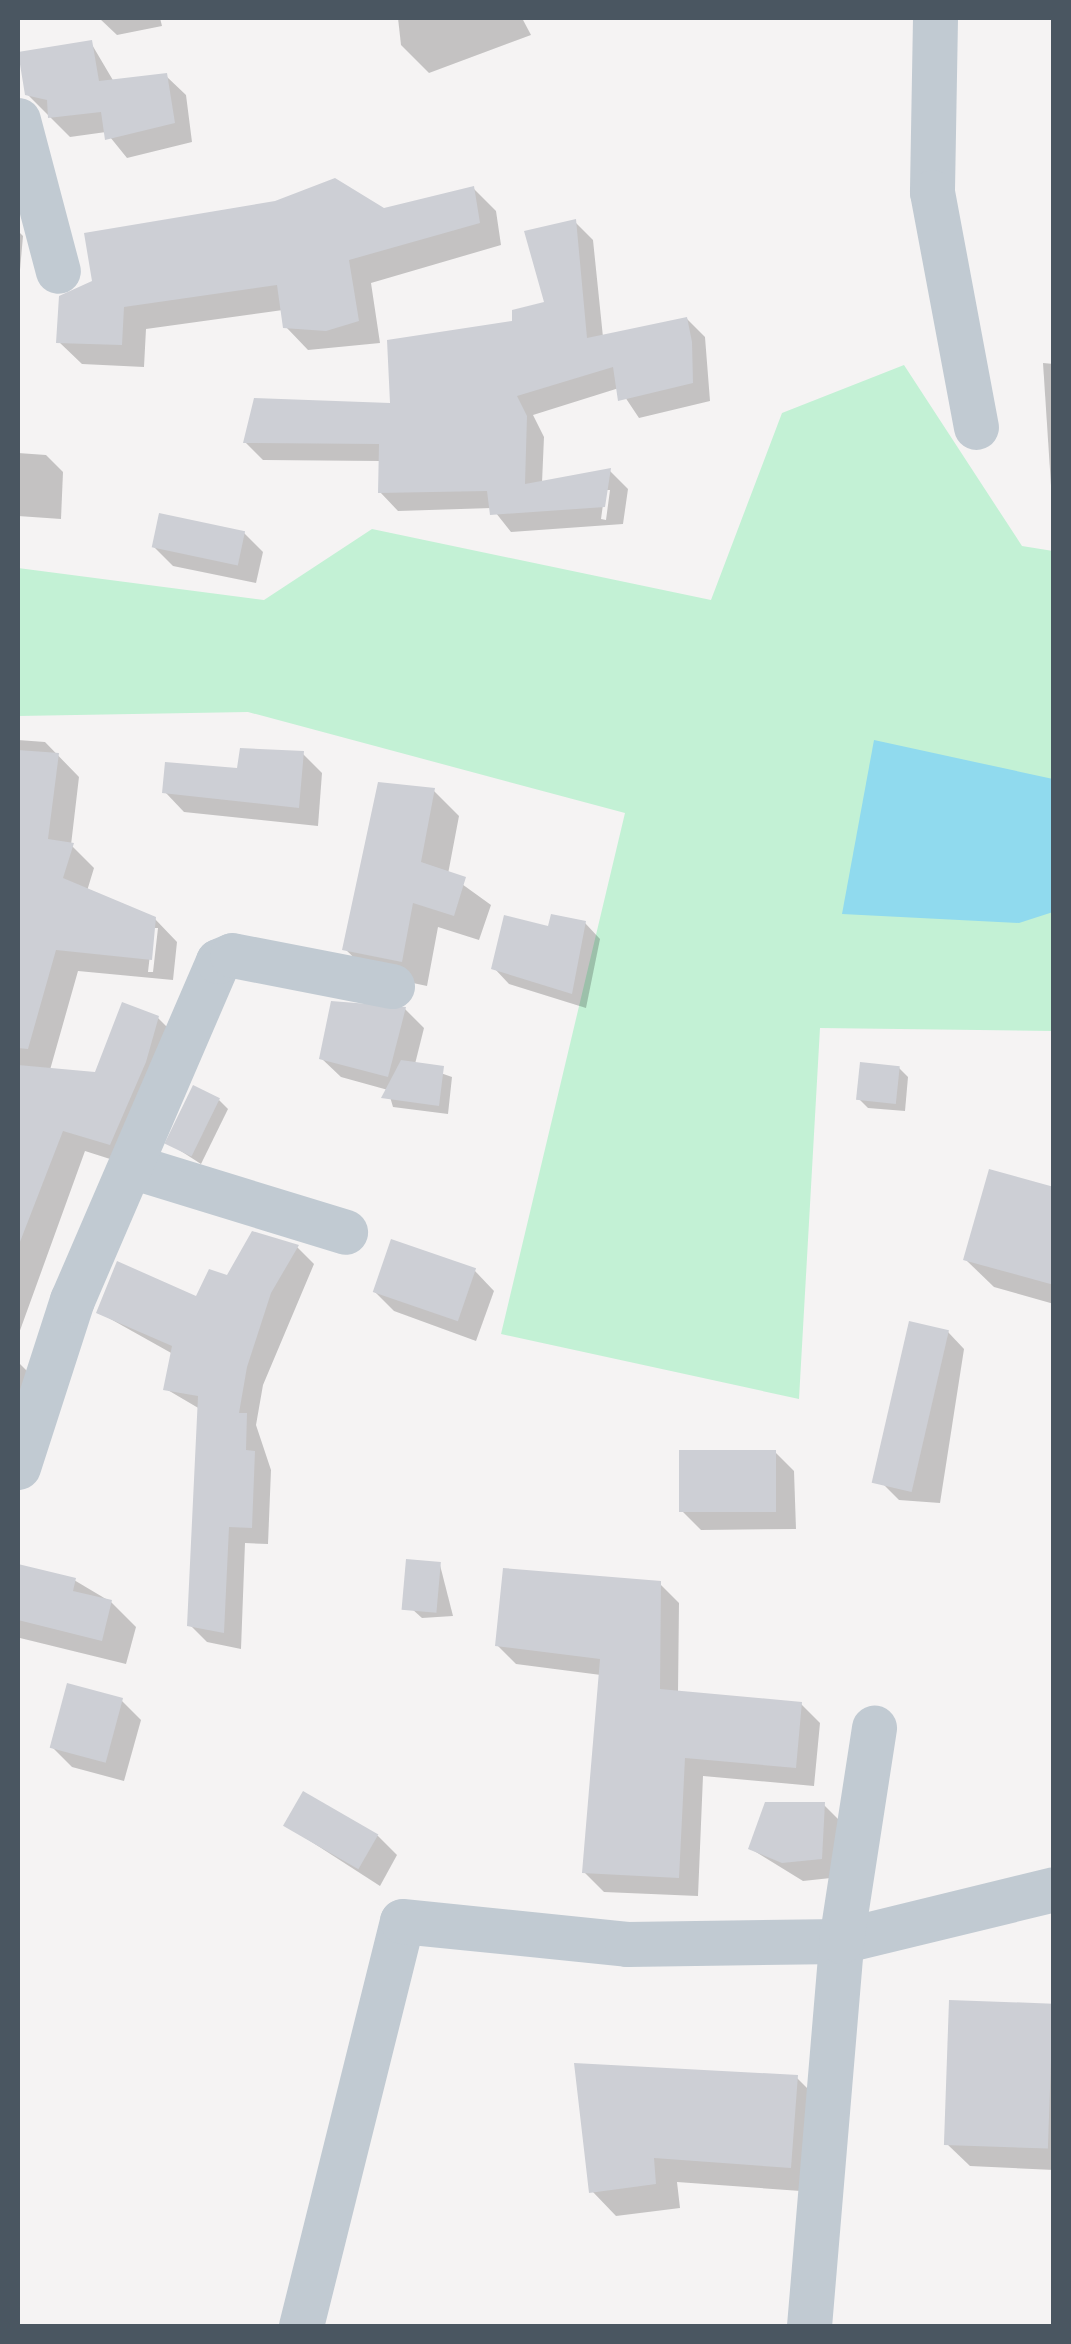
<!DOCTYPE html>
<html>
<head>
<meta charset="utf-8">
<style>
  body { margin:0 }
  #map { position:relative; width:1071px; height:2344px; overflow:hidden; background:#f5f3f3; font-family:"Fira Sans Condensed",sans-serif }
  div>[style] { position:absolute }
  .green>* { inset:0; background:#c3f1d5 }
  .water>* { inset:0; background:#90daee }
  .shadow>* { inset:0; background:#0003 }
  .building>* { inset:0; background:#cdcfd5; transform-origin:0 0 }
  .minor>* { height:45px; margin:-22.5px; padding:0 22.5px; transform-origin:22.5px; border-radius:22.5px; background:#c1cad2 }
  span { translate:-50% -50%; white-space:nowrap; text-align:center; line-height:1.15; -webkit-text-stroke:10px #fff; paint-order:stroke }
  .frame { position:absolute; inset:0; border:20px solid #4a5661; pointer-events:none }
</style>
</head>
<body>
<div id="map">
  <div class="green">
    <div style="clip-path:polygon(904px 365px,1022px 546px,1053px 551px,1053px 1031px,820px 1028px,799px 1399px,501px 1334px,625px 813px,248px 712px,18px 716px,18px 568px,264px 600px,372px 529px,711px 600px,782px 413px)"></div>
  </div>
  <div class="water">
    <div style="clip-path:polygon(874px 740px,1053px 779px,1053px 912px,1019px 923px,842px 914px)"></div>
  </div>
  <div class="shadow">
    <div style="clip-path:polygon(99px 18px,160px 18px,162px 26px,117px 35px)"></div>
    <div style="clip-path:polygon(398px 18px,522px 18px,531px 35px,429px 73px,401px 45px)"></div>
    <div style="clip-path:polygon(91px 43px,114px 82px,166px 76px,186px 95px,192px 142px,127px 158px,106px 132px,70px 137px,27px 94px)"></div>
    <div style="clip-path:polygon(473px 188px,496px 211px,501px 245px,371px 283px,380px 343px,308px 350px,286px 327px,283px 310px,146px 329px,144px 367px,82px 364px,59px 342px,275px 203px,383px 210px)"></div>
    <div style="clip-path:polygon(evenodd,575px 222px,593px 240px,603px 337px,687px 319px,705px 337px,710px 401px,639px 418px,619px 388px,533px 415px,544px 437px,542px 483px,610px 471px,628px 489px,623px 524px,511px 532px,492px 508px,398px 511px,380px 492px,381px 461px,263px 460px,245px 442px,392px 406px,547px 304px,575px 222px,605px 490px,610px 490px,606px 520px,601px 519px,605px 490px)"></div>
    <div style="clip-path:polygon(18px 231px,23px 236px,20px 270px,18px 269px)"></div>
    <div style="clip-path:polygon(1043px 363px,1054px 364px,1054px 517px,1053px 516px)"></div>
    <div style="clip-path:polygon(18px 453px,46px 455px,63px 472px,61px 519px,18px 516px)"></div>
    <div style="clip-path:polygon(244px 533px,263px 552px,256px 583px,173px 566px,154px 547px)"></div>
    <div style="clip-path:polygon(evenodd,18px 740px,45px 742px,79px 777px,71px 845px,94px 868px,87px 891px,155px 919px,177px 942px,173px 980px,78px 971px,50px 1070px,96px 1074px,158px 1018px,180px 1040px,132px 1166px,85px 1151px,18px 1336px,18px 740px,153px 928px,158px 928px,153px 972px,148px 972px,153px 928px)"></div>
    <div style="clip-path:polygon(303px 754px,322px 773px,318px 826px,184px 812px,165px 792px)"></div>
    <div style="clip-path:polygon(434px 791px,459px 816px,448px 874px,491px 905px,479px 940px,438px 927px,427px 986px,371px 974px,345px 949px)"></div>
    <div style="clip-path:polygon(585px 923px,600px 939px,586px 1008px,509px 984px,494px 968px)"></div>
    <div style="clip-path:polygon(405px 1009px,424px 1028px,415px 1064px,452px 1077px,448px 1114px,393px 1107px,388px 1090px,341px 1077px,321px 1058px)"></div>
    <div style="clip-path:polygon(899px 1068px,908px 1077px,905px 1111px,868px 1108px,859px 1099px)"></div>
    <div style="clip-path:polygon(219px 1100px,228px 1109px,201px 1164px,170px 1144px)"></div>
    <div style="clip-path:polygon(1054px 1189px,1054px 1304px,994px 1287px,966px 1260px)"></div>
    <div style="clip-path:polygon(297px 1247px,314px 1264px,263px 1385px,256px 1425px,271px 1470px,268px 1544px,245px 1543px,241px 1649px,207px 1642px,190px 1625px,200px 1409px,166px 1389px,173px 1354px,98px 1312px,197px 1299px)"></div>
    <div style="clip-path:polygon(475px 1271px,494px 1291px,476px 1341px,394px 1311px,375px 1292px)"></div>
    <div style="clip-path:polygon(948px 1332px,964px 1349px,940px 1503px,899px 1500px,882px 1483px)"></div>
    <div style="clip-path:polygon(18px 1362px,31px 1375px,18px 1407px)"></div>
    <div style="clip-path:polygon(775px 1452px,794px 1471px,796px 1529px,701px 1530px,682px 1511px)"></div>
    <div style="clip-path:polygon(440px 1565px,453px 1616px,422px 1618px,412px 1609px)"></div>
    <div style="clip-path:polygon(18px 1567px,74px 1580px,111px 1602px,136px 1627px,126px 1664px,20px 1638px)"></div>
    <div style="clip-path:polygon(660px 1584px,679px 1603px,678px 1693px,801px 1704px,820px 1723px,814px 1786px,703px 1776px,698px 1896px,604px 1892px,584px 1872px,601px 1675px,516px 1664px,497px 1645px)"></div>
    <div style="clip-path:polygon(121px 1700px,141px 1720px,124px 1781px,72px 1767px,52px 1747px)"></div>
    <div style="clip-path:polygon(824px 1805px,843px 1824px,840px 1877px,803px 1881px,751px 1849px)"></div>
    <div style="clip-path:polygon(287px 1826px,378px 1836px,397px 1855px,380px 1886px)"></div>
    <div style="clip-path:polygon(951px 2003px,1054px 2007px,1054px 2170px,970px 2166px,947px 2144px)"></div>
    <div style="clip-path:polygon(796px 2077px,821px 2102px,815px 2192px,677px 2182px,680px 2208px,616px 2216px,592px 2191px)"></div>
  </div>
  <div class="building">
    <div style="clip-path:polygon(92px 40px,99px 81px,167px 73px,175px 123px,105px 140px,101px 112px,48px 118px,47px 100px,25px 95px,18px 52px)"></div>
    <div style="clip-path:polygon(335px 178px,384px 208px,474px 186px,480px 223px,349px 260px,359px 321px,326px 331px,283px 328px,277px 285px,124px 307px,122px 345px,56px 343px,59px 296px,92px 281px,84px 233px,275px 201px)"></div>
    <div style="clip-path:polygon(576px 219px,587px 338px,687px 317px,692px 342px,693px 383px,618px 401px,613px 367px,517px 396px,527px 416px,525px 484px,611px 468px,605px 507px,490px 515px,487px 491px,378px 493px,379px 444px,243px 443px,254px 398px,390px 403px,387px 340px,512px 321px,512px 310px,544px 302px,524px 231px)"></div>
    <div style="left:159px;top:513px;width:88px;height:35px;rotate:12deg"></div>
    <div style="clip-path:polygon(240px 748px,304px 751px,299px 808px,162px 793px,165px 762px,237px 768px)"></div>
    <div style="clip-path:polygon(18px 750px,59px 753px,48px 839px,74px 843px,63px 878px,156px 917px,152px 960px,56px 950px,28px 1049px,18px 1048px)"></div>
    <div style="clip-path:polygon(378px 782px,435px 788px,421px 862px,466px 877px,454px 916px,413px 903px,402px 962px,342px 950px)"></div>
    <div style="clip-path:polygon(551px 914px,586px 921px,572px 994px,491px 969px,504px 915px,548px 926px)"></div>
    <div style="clip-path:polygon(331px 1001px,406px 1007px,388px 1077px,319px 1059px)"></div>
    <div style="clip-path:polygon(122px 1002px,159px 1016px,146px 1062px,110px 1145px,63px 1131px,18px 1247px,18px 1065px,95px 1072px)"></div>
    <div style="clip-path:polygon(401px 1060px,444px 1066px,439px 1106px,381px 1098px)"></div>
    <div style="left:860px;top:1062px;width:40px;height:38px;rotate:6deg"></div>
    <div style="left:193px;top:1085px;width:30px;height:65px;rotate:26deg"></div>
    <div style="clip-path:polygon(989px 1169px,1054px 1187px,1054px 1285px,963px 1260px)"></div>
    <div style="clip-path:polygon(252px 1231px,299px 1245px,271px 1293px,247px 1367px,239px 1413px,247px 1413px,246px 1450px,255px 1451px,252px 1528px,229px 1527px,224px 1633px,187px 1626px,198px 1396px,163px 1390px,172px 1346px,96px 1313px,117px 1261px,196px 1296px,209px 1269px,227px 1275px)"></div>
    <div style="left:391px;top:1239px;width:90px;height:56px;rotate:19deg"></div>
    <div style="left:909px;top:1321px;width:41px;height:166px;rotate:13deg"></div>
    <div style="left:679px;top:1450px;width:97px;height:62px"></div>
    <div style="left:406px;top:1559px;width:35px;height:51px;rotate:5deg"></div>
    <div style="clip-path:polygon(18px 1564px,76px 1578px,73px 1591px,112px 1600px,102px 1641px,18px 1620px)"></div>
    <div style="clip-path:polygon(503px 1568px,661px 1581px,660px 1689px,802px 1702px,796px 1768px,685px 1758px,679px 1878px,582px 1873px,600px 1659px,495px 1646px)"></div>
    <div style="left:67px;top:1683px;width:58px;height:67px;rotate:15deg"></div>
    <div style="left:303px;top:1791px;width:87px;height:40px;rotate:30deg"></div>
    <div style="clip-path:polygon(765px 1802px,825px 1802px,822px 1859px,782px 1863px,748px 1849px)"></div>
    <div style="left:949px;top:2000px;width:104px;height:145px;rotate:2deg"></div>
    <div style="clip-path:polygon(574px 2063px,798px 2075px,791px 2168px,654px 2158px,656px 2184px,589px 2193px)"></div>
  </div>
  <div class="minor">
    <div style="left:935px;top:18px;width:174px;rotate:91deg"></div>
    <div style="left:932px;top:192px;width:239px;rotate:79.4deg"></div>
    <div style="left:18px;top:120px;width:156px;rotate:75.2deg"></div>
    <div style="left:131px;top:1166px;width:224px;rotate:17.1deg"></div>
    <div style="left:18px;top:1467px;width:176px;rotate:-72.1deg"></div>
    <div style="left:72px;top:1300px;width:369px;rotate:-66.7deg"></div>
    <div style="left:218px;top:961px;width:15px;rotate:-23deg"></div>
    <div style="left:232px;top:955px;width:163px;rotate:11deg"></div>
    <div style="left:301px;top:2326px;width:417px;rotate:-76deg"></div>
    <div style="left:402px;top:1921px;width:226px;rotate:5.8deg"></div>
    <div style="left:627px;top:1944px;width:214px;rotate:-0.8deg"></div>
    <div style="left:841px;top:1941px;width:219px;rotate:-13.7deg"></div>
    <div style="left:809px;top:2326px;width:386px;rotate:-85.2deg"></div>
    <div style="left:841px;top:1941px;width:216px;rotate:-81.2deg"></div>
  </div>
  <div class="frame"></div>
</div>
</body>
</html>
